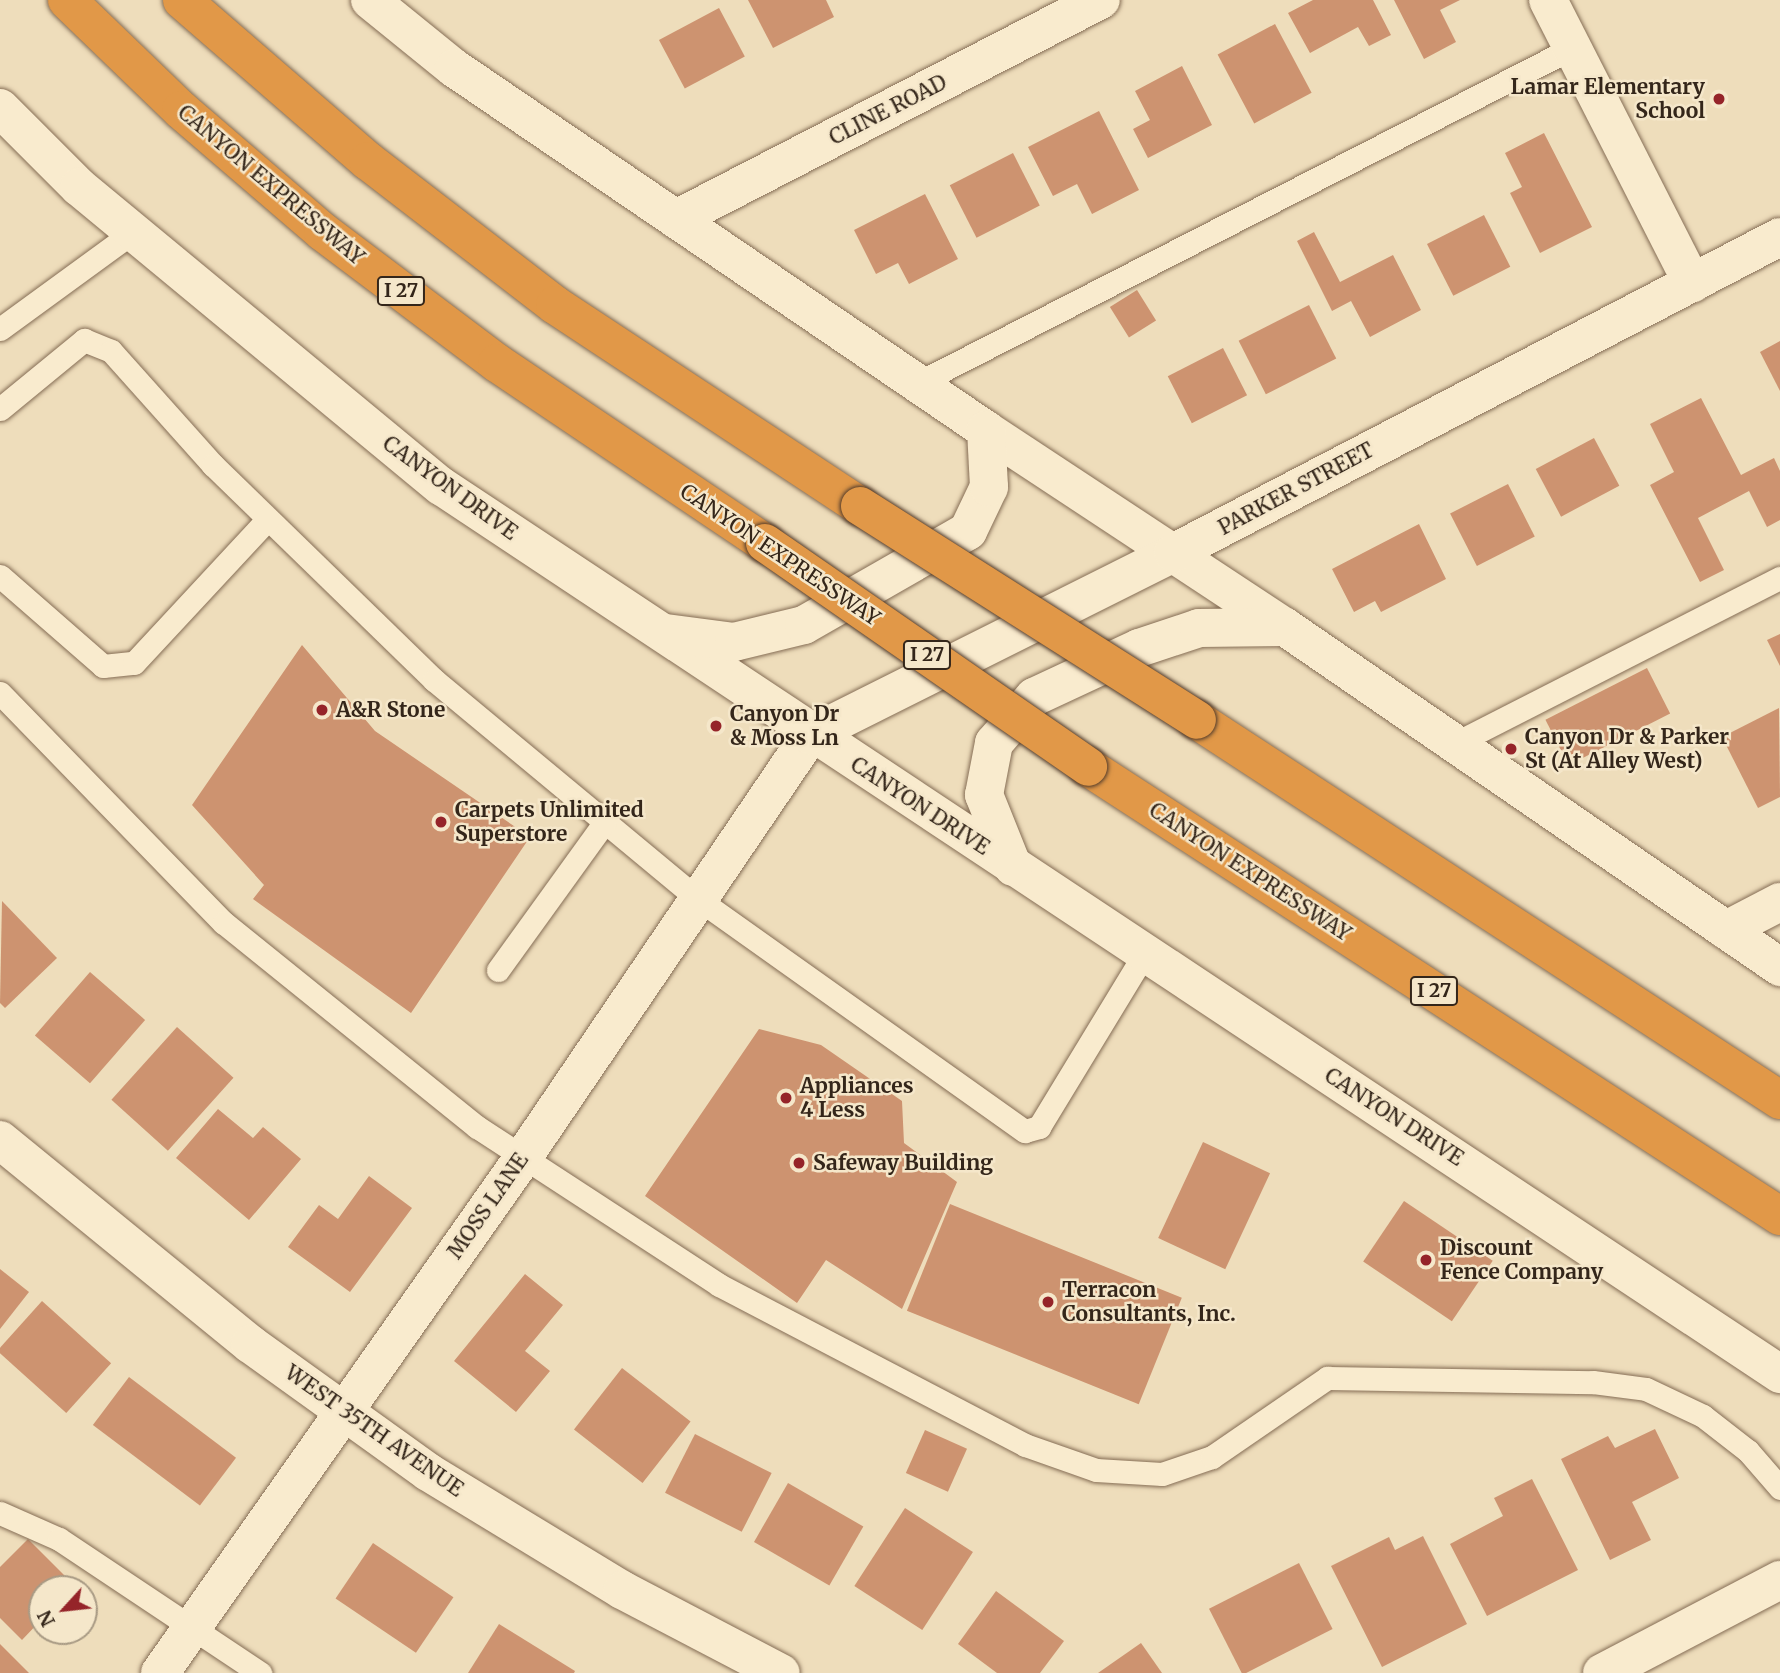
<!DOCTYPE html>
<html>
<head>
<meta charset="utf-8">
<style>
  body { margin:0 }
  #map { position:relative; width:1780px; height:1673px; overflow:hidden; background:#edb; font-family:Merriweather,serif }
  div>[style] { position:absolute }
  .building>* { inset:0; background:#cd9370; transform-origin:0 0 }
  .roads { filter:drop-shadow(0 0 2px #856d55) drop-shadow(0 0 2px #856d55) }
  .lane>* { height:23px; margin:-11.5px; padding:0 11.5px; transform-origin:11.5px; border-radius:11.5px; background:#f9ebce }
  .street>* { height:38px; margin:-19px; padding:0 19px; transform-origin:19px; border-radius:19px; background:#f9ebce }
  .secondary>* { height:38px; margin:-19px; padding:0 19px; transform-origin:19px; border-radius:19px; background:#f9ebce }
  .highway>* { height:38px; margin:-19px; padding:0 19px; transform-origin:19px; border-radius:19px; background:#e19848 }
  .bridges { filter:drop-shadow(0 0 2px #523b2a) drop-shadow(0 0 2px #523b2a) }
  .highway-bridge>* { height:38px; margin:-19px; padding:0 19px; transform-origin:19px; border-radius:19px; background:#e19848 }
  .dots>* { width:19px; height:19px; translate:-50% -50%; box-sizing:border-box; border:4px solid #f5e7ca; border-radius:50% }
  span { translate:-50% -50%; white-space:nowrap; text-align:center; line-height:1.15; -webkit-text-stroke:5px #f5e7ca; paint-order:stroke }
  .shield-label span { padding:2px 5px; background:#f5e7ca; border:2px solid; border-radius:5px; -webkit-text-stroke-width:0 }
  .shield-label { font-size:19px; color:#34261a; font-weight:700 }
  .poi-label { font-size:21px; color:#34261a; font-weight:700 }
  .right { translate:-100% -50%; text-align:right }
  .left { translate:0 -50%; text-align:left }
  .street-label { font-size:21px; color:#34261a }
  .north { position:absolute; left:28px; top:1575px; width:70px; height:70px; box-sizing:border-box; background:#f5e7ca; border:2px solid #a89a84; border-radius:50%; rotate:243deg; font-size:19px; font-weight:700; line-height:28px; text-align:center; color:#34261a }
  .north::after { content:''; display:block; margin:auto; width:24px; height:32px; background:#952429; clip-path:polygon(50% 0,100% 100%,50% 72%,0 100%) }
</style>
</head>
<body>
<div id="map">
  <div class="building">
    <div style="clip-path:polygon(748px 0,826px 0,834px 17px,773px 48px)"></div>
    <div style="clip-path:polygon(1313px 0,1373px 0,1391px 35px,1369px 46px,1358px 27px,1310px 53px,1288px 13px)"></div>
    <div style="clip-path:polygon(1394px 0,1460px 0,1440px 10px,1456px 42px,1424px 59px)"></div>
    <div style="left:719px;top:8px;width:55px;height:68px;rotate:62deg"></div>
    <div style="left:1275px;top:24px;width:78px;height:65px;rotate:62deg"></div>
    <div style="clip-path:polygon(1182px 66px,1212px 125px,1148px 158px,1133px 129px,1150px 120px,1135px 91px)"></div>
    <div style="clip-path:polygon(1099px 111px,1139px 190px,1092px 214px,1077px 184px,1053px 196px,1028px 147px)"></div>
    <div style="clip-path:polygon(1544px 133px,1592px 227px,1540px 253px,1510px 193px,1522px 187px,1505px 153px)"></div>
    <div style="left:1013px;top:153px;width:59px;height:71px;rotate:63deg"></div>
    <div style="clip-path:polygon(925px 194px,958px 259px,909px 284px,898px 263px,876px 274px,854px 230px)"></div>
    <div style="left:1484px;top:215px;width:58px;height:64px;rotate:63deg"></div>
    <div style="clip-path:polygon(1314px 232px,1340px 282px,1393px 255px,1421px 310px,1370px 337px,1351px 301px,1332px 311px,1297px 241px)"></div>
    <div style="left:1137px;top:290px;width:36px;height:32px;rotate:58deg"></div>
    <div style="left:1309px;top:305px;width:60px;height:79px;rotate:63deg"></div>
    <div style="clip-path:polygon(1780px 341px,1780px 391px,1760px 352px)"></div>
    <div style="left:1223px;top:348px;width:53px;height:62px;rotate:63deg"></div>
    <div style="clip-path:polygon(1701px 398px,1741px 475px,1774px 458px,1780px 471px,1780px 520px,1767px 527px,1749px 491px,1698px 518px,1724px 570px,1700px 582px,1650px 485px,1674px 472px,1650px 424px)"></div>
    <div style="left:1594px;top:438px;width:54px;height:66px;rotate:62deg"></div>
    <div style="left:1508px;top:484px;width:59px;height:65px;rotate:63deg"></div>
    <div style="clip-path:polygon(1419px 524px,1446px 579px,1381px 612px,1375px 601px,1354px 612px,1332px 569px)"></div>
    <div style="clip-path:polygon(1780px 634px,1780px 666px,1767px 640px)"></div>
    <div style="clip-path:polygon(302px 645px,375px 731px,530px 837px,411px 1013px,253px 899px,264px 885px,192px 805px)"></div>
    <div style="left:1647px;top:668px;width:51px;height:114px;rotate:63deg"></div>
    <div style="clip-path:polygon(1779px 708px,1780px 797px,1758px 808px,1722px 737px)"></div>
    <div style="clip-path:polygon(2px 901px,57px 958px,5px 1008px,0 1003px)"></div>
    <div style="left:90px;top:972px;width:73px;height:84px;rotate:41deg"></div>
    <div style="left:177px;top:1027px;width:76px;height:98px;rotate:42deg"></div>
    <div style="clip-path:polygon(759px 1029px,821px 1045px,902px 1101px,904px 1143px,957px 1182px,902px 1309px,826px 1260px,797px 1303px,645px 1196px)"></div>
    <div style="clip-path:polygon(218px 1109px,253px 1138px,263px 1127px,301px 1159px,249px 1220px,176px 1158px)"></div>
    <div style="left:1203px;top:1142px;width:74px;height:106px;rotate:25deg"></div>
    <div style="clip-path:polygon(369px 1176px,412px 1208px,350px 1292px,288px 1247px,319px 1205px,338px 1219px)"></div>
    <div style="left:1404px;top:1201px;width:107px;height:73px;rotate:34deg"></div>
    <div style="left:950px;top:1204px;width:250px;height:115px;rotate:22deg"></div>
    <div style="clip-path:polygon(0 1269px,29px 1292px,0 1329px)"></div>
    <div style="clip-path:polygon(525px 1274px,563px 1305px,525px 1351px,550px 1371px,516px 1412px,454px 1361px)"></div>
    <div style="left:42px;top:1301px;width:93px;height:67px;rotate:42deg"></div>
    <div style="left:622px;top:1368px;width:87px;height:78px;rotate:38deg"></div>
    <div style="left:129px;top:1377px;width:134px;height:60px;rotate:37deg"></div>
    <div style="clip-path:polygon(1655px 1429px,1679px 1478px,1632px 1502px,1651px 1540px,1610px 1560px,1561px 1459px,1608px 1436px,1615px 1448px)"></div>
    <div style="left:925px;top:1430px;width:46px;height:47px;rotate:24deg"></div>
    <div style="left:695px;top:1434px;width:86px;height:66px;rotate:27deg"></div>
    <div style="clip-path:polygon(1532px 1479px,1578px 1570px,1487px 1616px,1450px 1544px,1503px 1516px,1494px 1498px)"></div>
    <div style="left:788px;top:1483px;width:87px;height:68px;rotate:30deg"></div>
    <div style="left:905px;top:1508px;width:81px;height:93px;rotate:33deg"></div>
    <div style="clip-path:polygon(1423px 1536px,1467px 1624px,1382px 1667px,1331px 1566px,1389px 1537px,1395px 1550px)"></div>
    <div style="clip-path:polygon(28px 1539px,78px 1589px,42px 1589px,42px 1619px,22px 1640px,0 1618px,0 1567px)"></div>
    <div style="left:373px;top:1543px;width:97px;height:67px;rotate:34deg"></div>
    <div style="left:1299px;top:1563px;width:74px;height:101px;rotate:63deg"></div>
    <div style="clip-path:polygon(996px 1591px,1064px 1641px,1040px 1673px,997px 1673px,958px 1644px)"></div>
    <div style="clip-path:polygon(84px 1595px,94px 1605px,84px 1616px)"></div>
    <div style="clip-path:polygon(499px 1624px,575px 1671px,574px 1673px,468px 1673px)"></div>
    <div style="clip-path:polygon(1141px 1643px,1162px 1673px,1098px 1673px)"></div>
    <div style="clip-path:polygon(0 1644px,29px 1673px,0 1673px)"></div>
  </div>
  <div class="roads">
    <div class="lane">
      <div style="left:0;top:329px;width:165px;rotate:-36.1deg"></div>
      <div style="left:918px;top:383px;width:735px;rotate:-27.12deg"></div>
      <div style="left:0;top:409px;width:109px;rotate:-39.4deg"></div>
      <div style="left:84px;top:340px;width:29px;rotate:22deg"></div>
      <div style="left:111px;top:351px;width:153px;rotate:48.2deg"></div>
      <div style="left:213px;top:465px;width:308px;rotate:44.2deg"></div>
      <div style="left:434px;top:680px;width:343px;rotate:39.7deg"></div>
      <div style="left:698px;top:899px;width:401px;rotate:35.4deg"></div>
      <div style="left:1025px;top:1131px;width:15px;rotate:-16deg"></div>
      <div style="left:1039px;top:1127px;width:204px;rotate:-58.7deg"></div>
      <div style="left:0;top:576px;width:137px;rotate:41.1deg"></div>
      <div style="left:103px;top:666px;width:31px;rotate:-6deg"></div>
      <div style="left:134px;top:663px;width:195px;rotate:-47.1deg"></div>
      <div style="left:0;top:693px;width:321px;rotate:45.8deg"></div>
      <div style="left:224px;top:923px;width:325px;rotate:38.9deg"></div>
      <div style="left:477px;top:1127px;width:289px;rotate:33.1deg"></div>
      <div style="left:719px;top:1285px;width:345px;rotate:27.6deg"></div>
      <div style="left:1025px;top:1445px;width:75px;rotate:19.4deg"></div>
      <div style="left:1096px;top:1470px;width:66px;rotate:3.5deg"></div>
      <div style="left:1162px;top:1474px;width:53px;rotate:-18.8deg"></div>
      <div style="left:1212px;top:1457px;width:140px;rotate:-34.5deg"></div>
      <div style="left:1327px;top:1378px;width:266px;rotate:0.9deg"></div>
      <div style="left:1593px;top:1382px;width:53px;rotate:7.5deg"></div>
      <div style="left:1646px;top:1389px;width:63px;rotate:25.3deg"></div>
      <div style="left:1703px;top:1416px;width:57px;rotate:37.9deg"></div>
      <div style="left:1748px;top:1451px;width:49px;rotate:49.1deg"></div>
      <div style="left:1454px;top:744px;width:366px;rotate:-27deg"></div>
      <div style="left:498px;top:970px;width:181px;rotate:-54.2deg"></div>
      <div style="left:0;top:1513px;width:64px;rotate:23.8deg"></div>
      <div style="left:59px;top:1539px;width:242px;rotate:33.7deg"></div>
    </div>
    <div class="street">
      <div style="left:1548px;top:0;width:318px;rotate:63deg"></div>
      <div style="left:676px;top:219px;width:478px;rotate:-27.3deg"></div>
      <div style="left:1726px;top:930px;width:61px;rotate:-27.4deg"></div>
      <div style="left:0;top:1140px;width:323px;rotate:39.2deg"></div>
      <div style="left:250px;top:1344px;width:219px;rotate:35.7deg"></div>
      <div style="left:428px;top:1472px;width:227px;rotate:31.3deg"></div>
      <div style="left:622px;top:1590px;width:179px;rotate:27.6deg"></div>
    </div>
    <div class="secondary">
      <div style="left:370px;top:0;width:108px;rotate:39deg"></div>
      <div style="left:454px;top:68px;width:643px;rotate:34.23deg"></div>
      <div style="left:986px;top:430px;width:358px;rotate:33.4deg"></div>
      <div style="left:1285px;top:627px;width:601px;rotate:34.48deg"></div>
      <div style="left:0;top:108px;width:112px;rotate:45deg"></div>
      <div style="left:79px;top:187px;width:470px;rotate:39.6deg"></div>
      <div style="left:441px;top:486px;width:1607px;rotate:33.55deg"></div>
      <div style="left:666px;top:633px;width:69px;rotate:7.5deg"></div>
      <div style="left:734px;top:642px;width:72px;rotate:-13.7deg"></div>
      <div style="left:804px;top:625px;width:189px;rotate:-29.8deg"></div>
      <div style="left:968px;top:531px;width:49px;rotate:-64.5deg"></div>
      <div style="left:989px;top:487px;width:57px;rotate:-93deg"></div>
      <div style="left:1013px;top:867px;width:78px;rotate:-111.9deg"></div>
      <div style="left:984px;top:795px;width:53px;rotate:-79.1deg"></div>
      <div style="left:994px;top:743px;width:61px;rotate:-49deg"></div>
      <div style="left:1034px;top:697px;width:116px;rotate:-25deg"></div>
      <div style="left:1139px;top:648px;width:63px;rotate:-18.4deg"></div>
      <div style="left:1199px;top:628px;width:86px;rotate:-0.7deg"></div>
      <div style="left:160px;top:1673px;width:629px;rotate:-54.84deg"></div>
      <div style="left:522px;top:1159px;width:513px;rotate:-55.81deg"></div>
      <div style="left:810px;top:735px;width:406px;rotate:-26.6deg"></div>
      <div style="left:1173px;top:553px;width:684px;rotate:-27.5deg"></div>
      <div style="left:1602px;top:1673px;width:201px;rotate:-27.6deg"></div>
    </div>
    <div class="highway">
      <div style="left:67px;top:0;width:158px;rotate:44deg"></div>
      <div style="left:181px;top:110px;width:187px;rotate:40.7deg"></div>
      <div style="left:323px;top:232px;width:218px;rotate:37deg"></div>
      <div style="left:497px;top:363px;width:323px;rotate:33.9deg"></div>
      <div style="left:182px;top:0;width:246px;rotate:40.9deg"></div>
      <div style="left:368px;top:161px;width:236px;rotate:37.6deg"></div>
      <div style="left:555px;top:305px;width:365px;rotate:33.4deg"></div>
      <div style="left:1197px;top:720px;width:696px;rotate:33.1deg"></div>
      <div style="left:1088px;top:767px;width:825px;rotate:32.98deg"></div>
    </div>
  </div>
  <div class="bridges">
    <div class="highway-bridge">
      <div style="left:860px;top:506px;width:399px;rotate:32.4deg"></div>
      <div style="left:765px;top:543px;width:393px;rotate:34.7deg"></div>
    </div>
  </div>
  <div class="dots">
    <div style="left:1719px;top:99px;background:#952429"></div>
    <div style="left:322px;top:710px;background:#952429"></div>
    <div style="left:716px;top:726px;background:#952429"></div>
    <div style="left:1511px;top:749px;background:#952429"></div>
    <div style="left:441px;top:822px;background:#952429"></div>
    <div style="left:786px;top:1098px;background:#952429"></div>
    <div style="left:799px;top:1163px;background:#952429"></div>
    <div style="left:1426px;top:1260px;background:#952429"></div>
    <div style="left:1048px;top:1302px;background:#952429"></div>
  </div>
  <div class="shield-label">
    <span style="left:401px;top:291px">I 27</span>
    <span style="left:927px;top:655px">I 27</span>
    <span style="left:1434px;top:991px">I 27</span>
  </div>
  <div class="poi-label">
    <span class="right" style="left:1705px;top:99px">Lamar Elementary<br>School</span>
    <span class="left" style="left:336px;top:710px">A&amp;R Stone</span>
    <span class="left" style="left:730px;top:726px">Canyon Dr<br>&amp; Moss Ln</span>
    <span class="left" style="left:1525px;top:749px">Canyon Dr &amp; Parker<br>St (At Alley West)</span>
    <span class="left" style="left:455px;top:822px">Carpets Unlimited<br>Superstore</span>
    <span class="left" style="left:800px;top:1098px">Appliances<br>4 Less</span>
    <span class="left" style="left:813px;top:1163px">Safeway Building</span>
    <span class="left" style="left:1440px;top:1260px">Discount<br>Fence Company</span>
    <span class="left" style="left:1062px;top:1302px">Terracon<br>Consultants, Inc.</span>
  </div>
  <div class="street-label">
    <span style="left:888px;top:110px;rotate:-27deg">CLINE ROAD</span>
    <span style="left:271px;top:185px;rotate:40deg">CANYON EXPRESSWAY</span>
    <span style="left:450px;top:488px;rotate:36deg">CANYON DRIVE</span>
    <span style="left:1296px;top:489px;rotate:-28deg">PARKER STREET</span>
    <span style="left:780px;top:555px;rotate:34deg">CANYON EXPRESSWAY</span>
    <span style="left:920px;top:806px;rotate:33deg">CANYON DRIVE</span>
    <span style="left:1250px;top:872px;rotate:33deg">CANYON EXPRESSWAY</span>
    <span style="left:1394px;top:1117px;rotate:33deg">CANYON DRIVE</span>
    <span style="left:488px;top:1206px;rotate:-55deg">MOSS LANE</span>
    <span style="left:374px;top:1431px;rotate:35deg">WEST 35TH AVENUE</span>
  </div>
  <div class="north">N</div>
</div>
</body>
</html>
